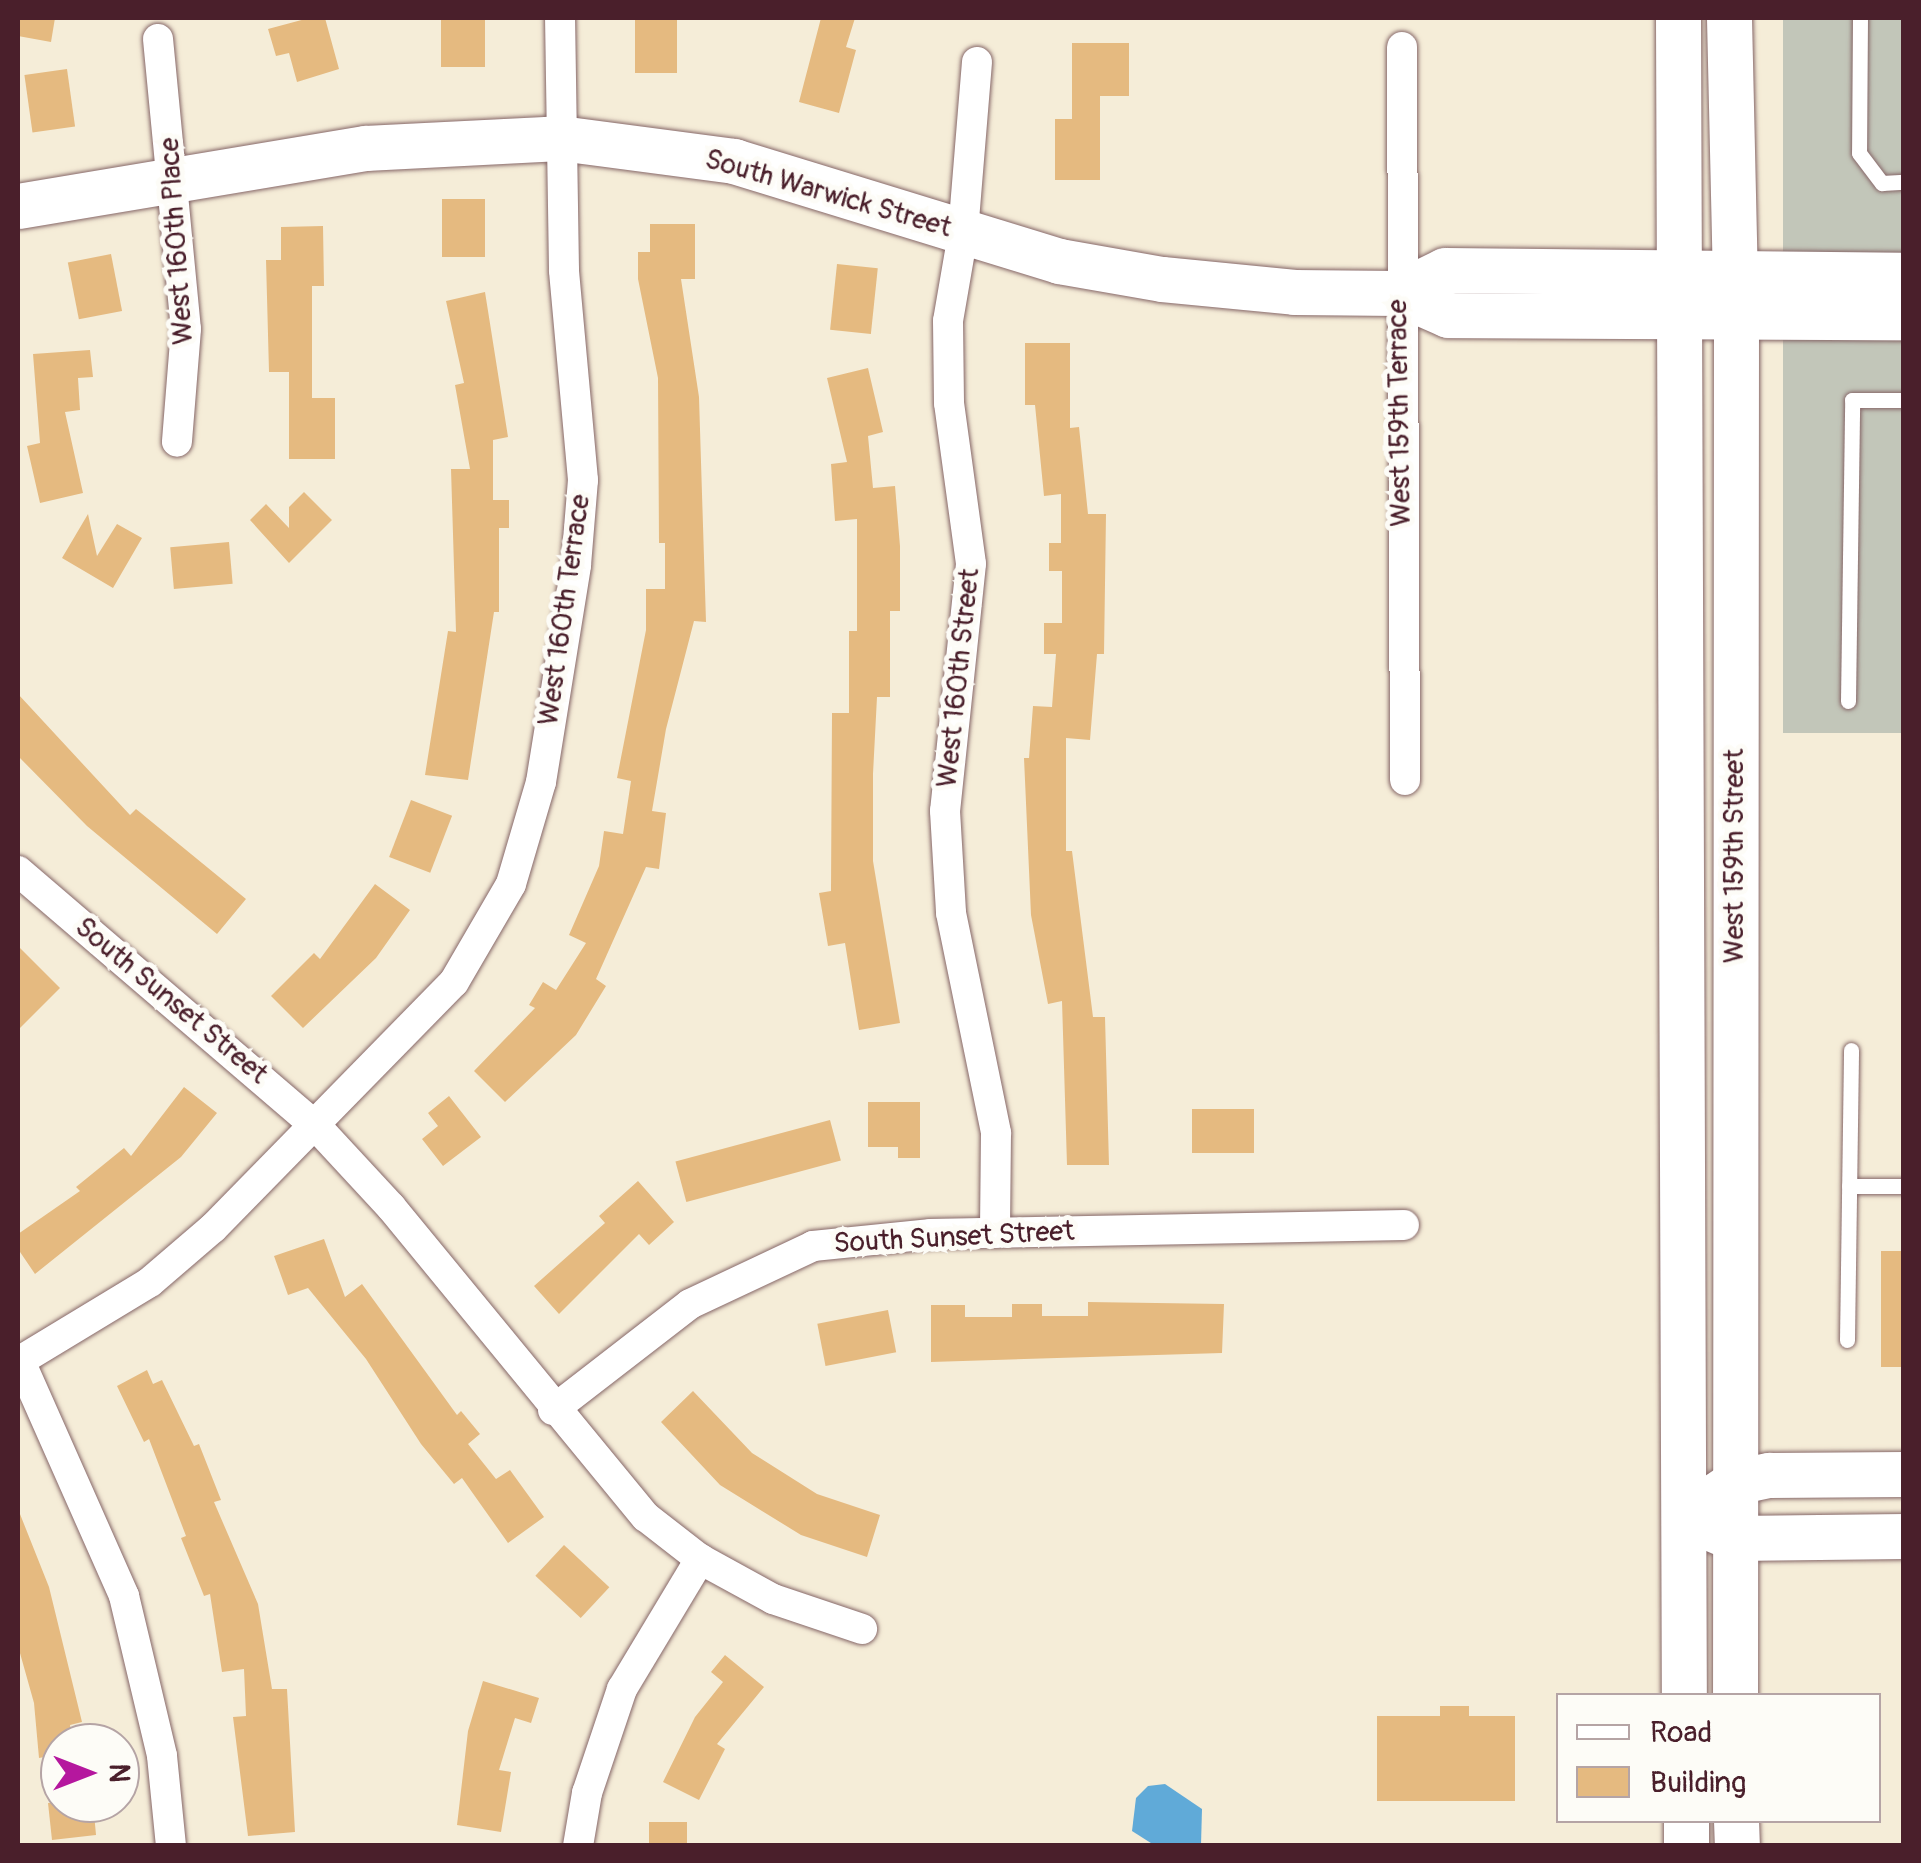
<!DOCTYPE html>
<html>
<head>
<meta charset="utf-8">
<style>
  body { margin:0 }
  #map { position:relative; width:1921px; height:1863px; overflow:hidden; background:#f5edd8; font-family:Pangolin,sans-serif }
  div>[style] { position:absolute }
  .industrial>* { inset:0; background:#c2c6b9; transform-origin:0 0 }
  .water>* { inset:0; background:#60aad8 }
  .building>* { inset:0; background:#e5ba80; transform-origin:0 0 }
  .roads { filter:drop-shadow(0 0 2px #866768) drop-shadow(0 0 2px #866768) }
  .lane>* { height:15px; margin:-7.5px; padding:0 7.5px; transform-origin:7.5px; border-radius:7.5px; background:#fff }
  .street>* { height:30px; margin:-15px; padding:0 15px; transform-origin:15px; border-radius:15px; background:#fff }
  .secondary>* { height:45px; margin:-22.5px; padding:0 22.5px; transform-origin:22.5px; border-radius:22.5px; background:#fff }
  span { translate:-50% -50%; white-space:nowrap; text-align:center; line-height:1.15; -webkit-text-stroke:10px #fdfcf7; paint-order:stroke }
  .street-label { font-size:28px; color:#4a1f2b }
  .frame { position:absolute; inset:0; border:20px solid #4a1f2b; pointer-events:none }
  .legend { position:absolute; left:1556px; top:1693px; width:325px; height:130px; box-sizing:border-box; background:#fdfcf7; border:2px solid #b5a4a5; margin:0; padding:12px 18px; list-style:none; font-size:30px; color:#4a1f2b }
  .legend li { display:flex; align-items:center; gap:20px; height:50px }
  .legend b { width:50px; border:2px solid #b5a4a5 }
  .north { position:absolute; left:40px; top:1723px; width:100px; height:100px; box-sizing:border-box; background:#fdfcf7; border:2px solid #b5a4a5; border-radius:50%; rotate:90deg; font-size:28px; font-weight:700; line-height:40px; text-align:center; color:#4a1f2b }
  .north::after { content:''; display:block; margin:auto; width:35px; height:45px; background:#b5179e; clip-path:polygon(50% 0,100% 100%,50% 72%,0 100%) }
</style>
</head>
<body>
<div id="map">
  <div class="industrial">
    <div style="left:1783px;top:18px;width:120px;height:715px"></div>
  </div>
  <div class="water">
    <div style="clip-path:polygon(1165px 1784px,1202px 1809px,1201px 1845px,1154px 1845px,1132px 1831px,1136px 1798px,1148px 1786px)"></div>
  </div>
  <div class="building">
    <div style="clip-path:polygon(18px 18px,55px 18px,51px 42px,18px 36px)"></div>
    <div style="clip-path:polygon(309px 18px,325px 18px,339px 69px,297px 82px,289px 53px,276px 56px,268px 29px)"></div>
    <div style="left:441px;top:18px;width:44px;height:49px"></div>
    <div style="left:635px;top:18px;width:42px;height:55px"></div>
    <div style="clip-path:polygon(821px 18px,855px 18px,846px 47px,856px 50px,839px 113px,799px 102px)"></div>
    <div style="clip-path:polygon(1072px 43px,1129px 43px,1129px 96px,1100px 96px,1100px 180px,1055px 180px,1055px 119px,1072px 119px)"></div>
    <div style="left:67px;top:69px;width:58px;height:43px;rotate:82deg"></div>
    <div style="left:442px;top:199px;width:43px;height:58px"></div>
    <div style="clip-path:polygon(650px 224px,695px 224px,695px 279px,681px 279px,699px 397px,706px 622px,694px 621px,666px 729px,652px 811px,666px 813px,659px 869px,646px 867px,596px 979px,606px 986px,576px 1035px,505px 1102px,474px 1071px,535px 1008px,529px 1005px,543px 982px,556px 990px,586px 943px,569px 935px,599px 866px,604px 831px,623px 834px,631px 781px,617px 778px,646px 630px,646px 589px,665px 589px,665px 543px,659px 543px,658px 378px,638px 279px,638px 252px,650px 252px)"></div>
    <div style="clip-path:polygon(323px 226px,324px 286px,312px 286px,312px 398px,335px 398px,335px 459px,289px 459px,289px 372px,269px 372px,266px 260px,281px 260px,281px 227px)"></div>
    <div style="left:111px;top:254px;width:58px;height:44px;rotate:79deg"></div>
    <div style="left:837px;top:264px;width:41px;height:66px;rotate:6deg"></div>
    <div style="clip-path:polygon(485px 292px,508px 437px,493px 440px,493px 500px,509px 500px,509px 528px,499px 528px,499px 612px,494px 612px,468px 780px,425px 775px,448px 631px,456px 632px,451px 469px,470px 469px,455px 385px,464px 383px,446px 301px)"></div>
    <div style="clip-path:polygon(1025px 343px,1070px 343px,1070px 428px,1079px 427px,1088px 514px,1106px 514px,1104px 654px,1097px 654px,1090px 740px,1066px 738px,1066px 851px,1072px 851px,1093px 1017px,1105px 1017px,1109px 1165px,1067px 1165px,1062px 1001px,1048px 1004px,1031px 915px,1024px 758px,1029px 758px,1033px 706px,1052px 707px,1056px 654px,1044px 654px,1044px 623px,1062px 623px,1062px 571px,1049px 571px,1049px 543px,1061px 543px,1061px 494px,1044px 496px,1035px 405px,1025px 405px)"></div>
    <div style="clip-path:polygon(90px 350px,93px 377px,78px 378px,80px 410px,65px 412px,83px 493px,40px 503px,27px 446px,40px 443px,33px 354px)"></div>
    <div style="clip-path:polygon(868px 368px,883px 432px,868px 436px,873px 488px,895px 486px,900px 546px,900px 611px,890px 611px,890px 697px,877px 697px,873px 774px,873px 861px,900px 1023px,859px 1030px,845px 943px,828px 946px,819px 893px,831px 891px,832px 713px,849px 713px,849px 631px,857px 631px,857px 519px,835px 521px,831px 464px,847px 462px,827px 378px)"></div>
    <div style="clip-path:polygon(304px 492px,332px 520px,289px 563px,250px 520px,266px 504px,289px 528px,289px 507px)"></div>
    <div style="clip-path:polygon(88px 514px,97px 556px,117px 524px,142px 538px,113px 588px,62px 558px)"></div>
    <div style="left:229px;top:542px;width:42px;height:59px;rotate:85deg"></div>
    <div style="clip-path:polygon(18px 694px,130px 815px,136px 809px,246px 899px,217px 934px,87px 826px,18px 756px)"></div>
    <div style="left:411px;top:800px;width:44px;height:61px;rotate:21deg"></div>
    <div style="clip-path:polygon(375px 884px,410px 910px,376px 958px,303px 1028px,271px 996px,314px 953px,320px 959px)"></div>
    <div style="clip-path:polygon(18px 946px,60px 988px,18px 1030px)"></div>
    <div style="clip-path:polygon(184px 1087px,217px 1113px,181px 1157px,35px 1274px,18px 1249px,18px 1234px,80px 1191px,76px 1187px,124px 1148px,131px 1156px)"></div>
    <div style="clip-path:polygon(449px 1096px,481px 1137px,443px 1166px,422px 1139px,438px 1126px,428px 1113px)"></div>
    <div style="clip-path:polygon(868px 1102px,920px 1102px,920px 1158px,898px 1158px,898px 1147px,868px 1147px)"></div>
    <div style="left:1192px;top:1109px;width:62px;height:44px"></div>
    <div style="left:830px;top:1120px;width:42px;height:160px;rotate:75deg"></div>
    <div style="clip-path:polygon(638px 1181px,674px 1222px,649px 1245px,639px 1234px,559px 1314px,534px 1286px,605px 1223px,599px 1216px)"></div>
    <div style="clip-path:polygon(324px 1239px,345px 1297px,362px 1284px,457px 1415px,461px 1411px,480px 1434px,468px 1444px,496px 1479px,510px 1470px,544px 1517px,508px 1543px,462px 1478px,454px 1484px,421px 1444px,366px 1359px,308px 1288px,288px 1295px,274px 1256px)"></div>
    <div style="left:1881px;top:1251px;width:23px;height:116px"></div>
    <div style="clip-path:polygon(1088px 1302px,1224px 1304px,1222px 1353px,931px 1362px,931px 1305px,965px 1305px,965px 1317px,1012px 1317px,1012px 1304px,1042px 1304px,1042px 1316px,1088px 1316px)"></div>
    <div style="left:888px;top:1310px;width:43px;height:72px;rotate:79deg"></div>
    <div style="clip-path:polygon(147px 1370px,153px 1384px,162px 1380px,194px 1446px,199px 1444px,221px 1500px,214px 1502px,258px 1604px,272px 1689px,287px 1689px,295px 1832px,248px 1836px,233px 1717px,246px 1716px,244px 1669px,222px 1672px,210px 1594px,204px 1596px,181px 1538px,186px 1536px,149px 1439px,144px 1442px,117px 1386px)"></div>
    <div style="clip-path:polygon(693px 1391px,752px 1453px,817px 1494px,880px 1515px,867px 1557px,801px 1535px,720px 1485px,661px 1422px)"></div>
    <div style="clip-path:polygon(18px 1509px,49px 1587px,82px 1722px,70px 1725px,73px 1743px,60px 1743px,60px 1754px,39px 1758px,34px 1703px,18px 1646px)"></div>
    <div style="left:564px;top:1545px;width:62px;height:42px;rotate:43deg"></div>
    <div style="clip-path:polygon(725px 1655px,764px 1687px,717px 1744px,725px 1749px,699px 1800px,663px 1782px,695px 1717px,723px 1682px,711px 1672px)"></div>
    <div style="clip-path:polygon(483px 1681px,539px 1698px,531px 1723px,515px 1718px,499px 1770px,511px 1772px,501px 1832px,457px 1825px,468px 1731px)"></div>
    <div style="clip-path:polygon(1440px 1706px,1469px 1706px,1469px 1716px,1515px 1716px,1515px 1801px,1377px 1801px,1377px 1716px,1440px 1716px)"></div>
    <div style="clip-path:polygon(48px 1803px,93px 1803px,96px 1835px,52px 1840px)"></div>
    <div style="left:649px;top:1822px;width:38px;height:24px"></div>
  </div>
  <div class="roads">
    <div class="lane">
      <div style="left:1860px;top:18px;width:135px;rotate:90.4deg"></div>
      <div style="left:1859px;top:153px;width:38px;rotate:53deg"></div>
      <div style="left:1882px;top:183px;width:22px;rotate:-3deg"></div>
      <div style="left:1848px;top:701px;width:301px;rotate:-89.2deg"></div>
      <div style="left:1852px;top:400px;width:52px"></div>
      <div style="left:1849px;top:1186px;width:55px"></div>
      <div style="left:1847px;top:1340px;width:290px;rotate:-89.2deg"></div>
    </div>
    <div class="street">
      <div style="left:158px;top:39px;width:291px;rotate:84.5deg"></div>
      <div style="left:186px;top:329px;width:113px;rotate:94.6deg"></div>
      <div style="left:1402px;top:47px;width:733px;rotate:89.77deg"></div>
      <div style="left:977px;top:62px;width:173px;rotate:94.7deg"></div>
      <div style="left:963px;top:234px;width:88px;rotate:99.8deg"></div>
      <div style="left:948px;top:321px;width:82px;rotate:89.3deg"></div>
      <div style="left:949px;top:403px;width:162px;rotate:82.2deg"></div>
      <div style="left:971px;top:564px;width:248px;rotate:96deg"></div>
      <div style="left:945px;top:811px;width:102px;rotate:86.6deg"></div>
      <div style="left:951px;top:913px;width:225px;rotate:78.4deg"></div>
      <div style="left:996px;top:1133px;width:100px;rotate:90.6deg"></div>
      <div style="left:18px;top:871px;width:392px;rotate:40.6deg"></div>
      <div style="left:316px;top:1126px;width:110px;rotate:47.2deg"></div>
      <div style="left:391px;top:1207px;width:401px;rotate:50.6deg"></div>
      <div style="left:646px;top:1517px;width:68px;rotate:37.9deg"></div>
      <div style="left:700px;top:1559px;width:83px;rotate:28.7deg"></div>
      <div style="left:773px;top:1599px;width:94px;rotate:18.6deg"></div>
      <div style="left:20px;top:1361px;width:257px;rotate:66.1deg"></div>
      <div style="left:124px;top:1596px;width:164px;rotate:76.6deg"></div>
      <div style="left:162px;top:1756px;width:90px;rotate:84.3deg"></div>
      <div style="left:18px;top:1362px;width:154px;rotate:-31.2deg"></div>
      <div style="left:150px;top:1282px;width:83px;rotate:-40.6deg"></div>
      <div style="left:213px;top:1228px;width:344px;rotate:-45.6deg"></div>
      <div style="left:454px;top:982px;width:113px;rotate:-59.8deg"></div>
      <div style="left:511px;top:884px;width:106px;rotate:-73.6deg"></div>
      <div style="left:541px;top:782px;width:220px;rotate:-80.8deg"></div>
      <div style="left:576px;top:565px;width:85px;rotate:-85.3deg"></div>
      <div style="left:583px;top:480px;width:211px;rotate:-95.2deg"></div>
      <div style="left:564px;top:270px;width:252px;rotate:-90.9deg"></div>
      <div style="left:553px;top:1410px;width:173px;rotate:-37.7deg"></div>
      <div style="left:690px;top:1304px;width:136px;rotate:-25.2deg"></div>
      <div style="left:813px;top:1246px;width:119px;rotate:-5.8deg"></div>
      <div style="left:931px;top:1234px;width:473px;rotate:-1.1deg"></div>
      <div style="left:578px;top:1846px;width:54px;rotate:-80.4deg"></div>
      <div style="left:587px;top:1793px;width:110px;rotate:-71.4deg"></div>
      <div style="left:622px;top:1689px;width:152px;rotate:-59deg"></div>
    </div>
    <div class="secondary">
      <div style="left:1678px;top:18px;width:1678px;rotate:89.8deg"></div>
      <div style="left:1729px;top:18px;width:299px;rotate:88.7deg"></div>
      <div style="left:1736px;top:317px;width:1379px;rotate:90.04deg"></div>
      <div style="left:18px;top:206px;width:352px;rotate:-9.5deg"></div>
      <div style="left:365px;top:148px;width:195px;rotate:-2.9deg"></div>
      <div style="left:560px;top:138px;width:176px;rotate:7.5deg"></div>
      <div style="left:734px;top:161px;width:340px;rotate:17.1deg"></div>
      <div style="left:1059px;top:261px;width:105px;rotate:9.9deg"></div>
      <div style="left:1162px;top:279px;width:133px;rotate:5.6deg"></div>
      <div style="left:1294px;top:292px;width:104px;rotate:0.6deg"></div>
      <div style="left:1398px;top:293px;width:55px;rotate:23.7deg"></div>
      <div style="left:1448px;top:315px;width:456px;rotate:0.3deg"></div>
      <div style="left:1398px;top:293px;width:52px;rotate:-26.1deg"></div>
      <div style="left:1445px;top:270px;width:459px;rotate:0.6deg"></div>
      <div style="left:1713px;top:1497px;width:27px;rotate:-34deg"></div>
      <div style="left:1735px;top:1482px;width:35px;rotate:-12deg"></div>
      <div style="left:1769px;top:1475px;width:135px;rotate:-0.4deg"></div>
      <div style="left:1708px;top:1527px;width:28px;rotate:23deg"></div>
      <div style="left:1734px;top:1538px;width:170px;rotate:-0.7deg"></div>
      <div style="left:1686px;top:1820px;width:26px;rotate:90deg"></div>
      <div style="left:1736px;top:1820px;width:26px;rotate:88deg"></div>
    </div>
  </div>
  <div class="street-label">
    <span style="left:828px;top:194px;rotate:16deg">South Warwick Street</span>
    <span style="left:177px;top:241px;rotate:-94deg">West 160th Place</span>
    <span style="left:1400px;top:413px;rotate:-91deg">West 159th Terrace</span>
    <span style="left:565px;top:610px;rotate:-82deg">West 160th Terrace</span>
    <span style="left:959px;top:678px;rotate:-84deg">West 160th Street</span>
    <span style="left:1735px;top:856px;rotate:-90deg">West 159th Street</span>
    <span style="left:171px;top:1001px;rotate:40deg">South Sunset Street</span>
    <span style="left:954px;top:1238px;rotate:-3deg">South Sunset Street</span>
  </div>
  <div class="frame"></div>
  <ul class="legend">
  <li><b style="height:12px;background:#fff"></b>Road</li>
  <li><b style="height:28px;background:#e5ba80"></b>Building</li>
  </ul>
  <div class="north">N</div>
</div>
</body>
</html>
